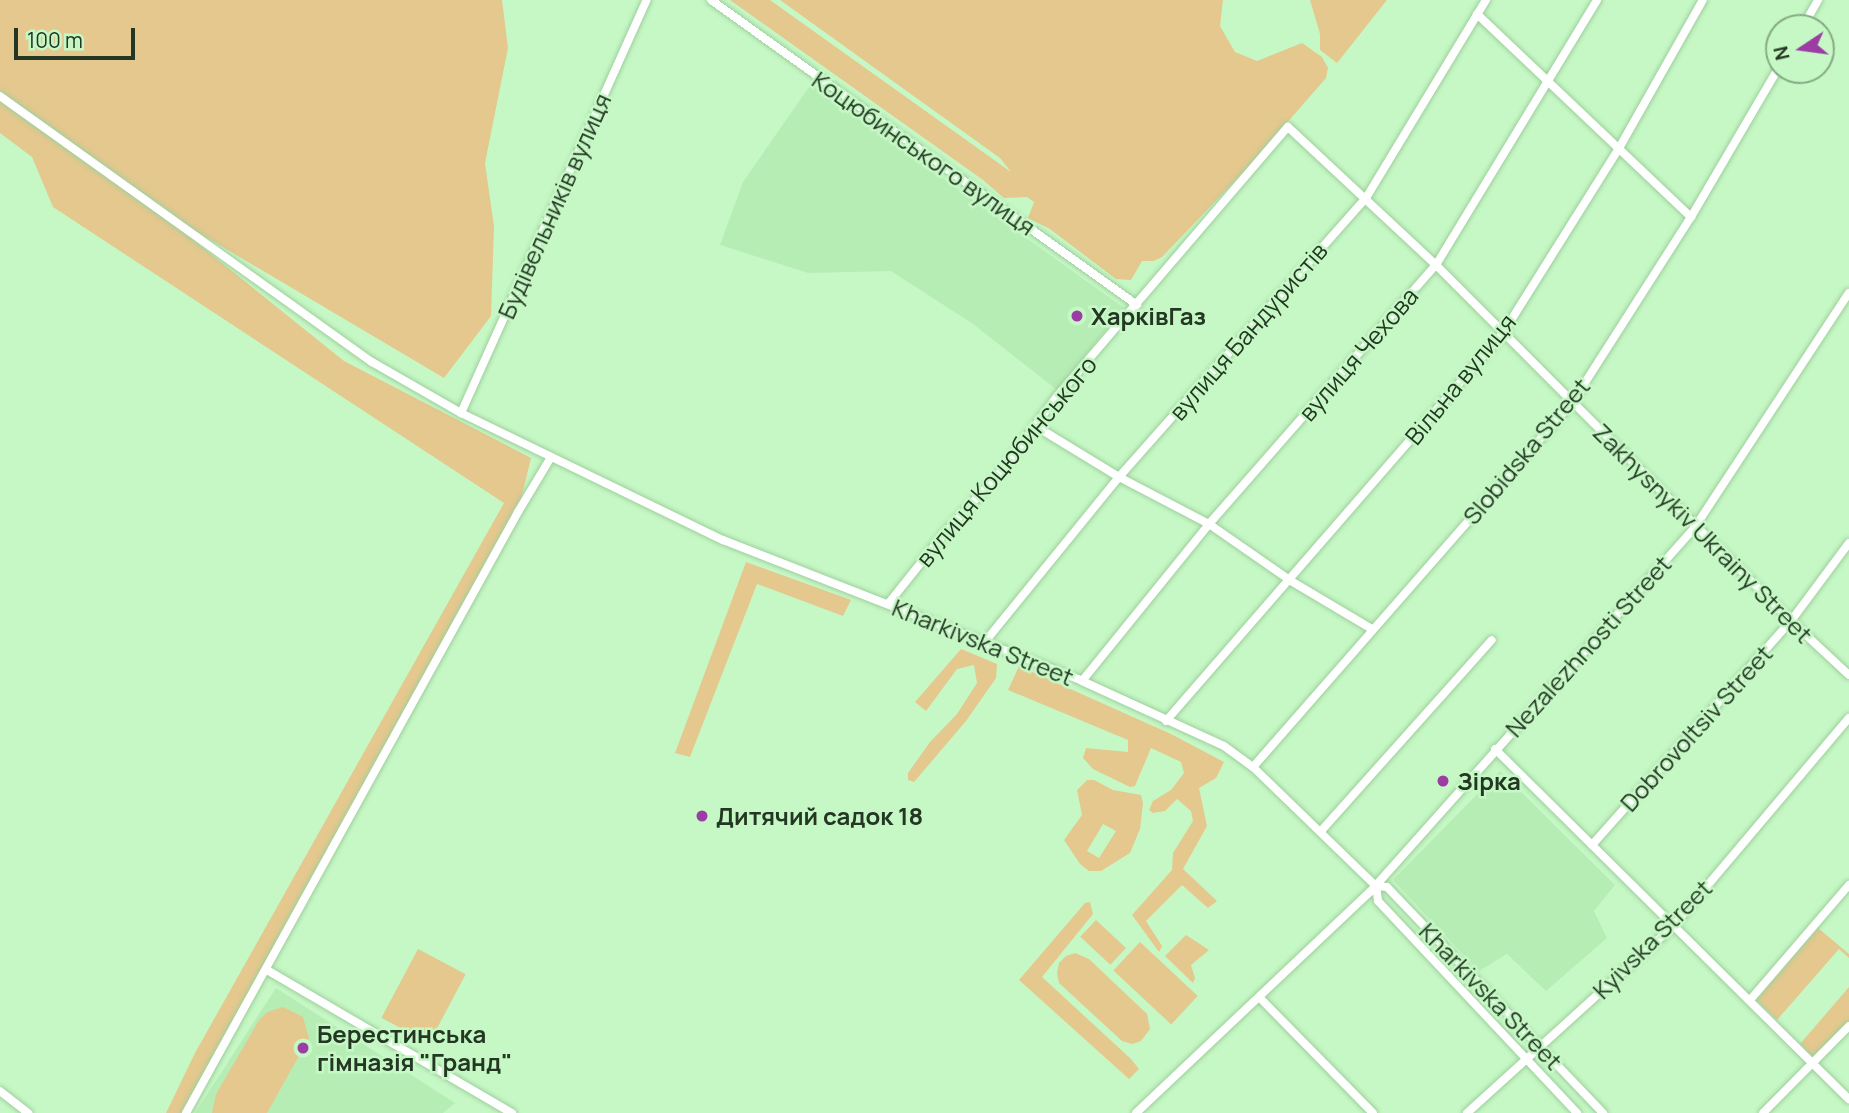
<!DOCTYPE html>
<html>
<head>
<meta charset="utf-8">
<style>
  body { margin:0 }
  #map { position:relative; width:1849px; height:1113px; overflow:hidden; background:#c6f8c5; font-family:Manrope,sans-serif }
  div>[style] { position:absolute }
  .built>* { inset:0; background:#b6edb5 }
  .green>* { inset:0; background:#e4c88e; transform-origin:0 0 }
  .roads { filter:drop-shadow(0 0 2px #9ecf9d) drop-shadow(0 0 2px #9ecf9d) }
  .minor>* { height:8px; margin:-4px; padding:0 4px; transform-origin:4px; border-radius:4px; background:#fff }
  .dots>* { width:19px; height:19px; translate:-50% -50%; box-sizing:border-box; border:4px solid #c6f8c5; border-radius:50% }
  span { translate:-50% -50%; white-space:nowrap; text-align:center; line-height:1.15; -webkit-text-stroke:5px #c6f8c5; paint-order:stroke }
  .street-label { font-size:24px; color:#233723 }
  .poi-label { font-size:24px; color:#233723; font-weight:700 }
  .left { translate:0 -50%; text-align:left }
  .north { position:absolute; left:1765px; top:14px; width:70px; height:70px; box-sizing:border-box; background:#c6f8c5; border:2px solid #85ab84; border-radius:50%; rotate:257deg; font-size:19px; font-weight:700; line-height:28px; text-align:center; color:#233723 }
  .north::after { content:''; display:block; margin:auto; width:24px; height:32px; background:#9c3da5; clip-path:polygon(50% 0,100% 100%,50% 72%,0 100%) }
  .scale { position:absolute; left:14px; top:28px; width:121px; height:32px; box-sizing:border-box; border:4px solid #233723; border-top:0; padding-left:9px; font-size:21px; line-height:24px; white-space:nowrap; color:#233723; -webkit-text-stroke:5px #c6f8c5; paint-order:stroke }
</style>
</head>
<body>
<div id="map">
  <div class="built">
    <div style="clip-path:polygon(811px 84px,1124px 308px,1057px 390px,973px 324px,891px 271px,808px 273px,720px 245px,743px 182px)"></div>
    <div style="clip-path:polygon(1500px 771px,1615px 885px,1594px 911px,1607px 938px,1546px 991px,1507px 954px,1479px 971px,1393px 880px)"></div>
    <div style="clip-path:polygon(276px 988px,455px 1103px,443px 1113px,195px 1113px)"></div>
  </div>
  <div class="green">
    <div style="clip-path:polygon(0 0,502px 0,508px 48px,485px 163px,494px 227px,491px 316px,444px 378px,145px 201px,344px 361px,531px 458px,518px 512px,186px 1113px,166px 1113px,195px 1053px,504px 503px,53px 207px,32px 157px,0 133px)"></div>
    <div style="clip-path:polygon(730px 0,770px 0,1011px 172px,1000px 158px,780px 0,1223px 0,1220px 26px,1235px 52px,1257px 61px,1302px 43px,1322px 57px,1328px 68px,1326px 78px,1252px 163px,1162px 257px,1154px 261px,1142px 261px,1131px 280px,1116px 279px,1050px 229px,1028px 218px,1034px 202px,1027px 197px,1004px 198px,983px 180px)"></div>
    <div style="clip-path:polygon(1310px 0,1387px 0,1337px 63px,1320px 50px,1320px 34px)"></div>
    <div style="clip-path:polygon(746px 562px,851px 600px,843px 616px,757px 584px,690px 757px,675px 753px)"></div>
    <div style="clip-path:polygon(961px 649px,997px 664px,996px 678px,966px 721px,914px 782px,908px 780px,908px 773px,930px 742px,957px 714px,977px 683px,974px 665px,957px 669px,926px 711px,915px 702px)"></div>
    <div style="clip-path:polygon(1019px 666px,1171px 734px,1224px 762px,1216px 778px,1199px 788px,1207px 826px,1183px 869px,1217px 901px,1208px 908px,1182px 885px,1146px 921px,1162px 946px,1159px 952px,1132px 915px,1172px 870px,1173px 853px,1193px 821px,1191px 811px,1177px 799px,1165px 811px,1153px 813px,1149px 810px,1153px 801px,1171px 790px,1181px 777px,1184px 773px,1181px 762px,1151px 748px,1135px 786px,1130px 787px,1093px 769px,1083px 758px,1086px 748px,1128px 752px,1128px 740px,1008px 690px)"></div>
    <div style="clip-path:polygon(evenodd,1087px 780px,1094px 780px,1113px 790px,1141px 795px,1143px 803px,1140px 829px,1130px 853px,1101px 871px,1089px 871px,1080px 864px,1064px 840px,1082px 815px,1077px 790px,1087px 780px,1103px 824px,1116px 831px,1099px 858px,1087px 851px,1103px 824px)"></div>
    <div style="clip-path:polygon(1090px 902px,1093px 914px,1042px 977px,1131px 1059px,1139px 1069px,1129px 1079px,1019px 980px,1085px 903px)"></div>
    <div style="left:1096px;top:920px;width:41px;height:23px;rotate:43deg"></div>
    <div style="clip-path:polygon(1818px 928px,1849px 954px,1849px 958px,1839px 949px,1777px 1020px,1756px 1000px)"></div>
    <div style="clip-path:polygon(1186px 935px,1209px 950px,1191px 965px,1195px 978px,1193px 983px,1165px 956px)"></div>
    <div style="left:1140px;top:942px;width:79px;height:39px;rotate:43deg"></div>
    <div style="left:418px;top:949px;width:54px;height:78px;rotate:28deg"></div>
    <div style="clip-path:polygon(1075px 953px,1089px 959px,1147px 1014px,1150px 1029px,1141px 1041px,1132px 1044px,1122px 1041px,1059px 983px,1057px 973px,1059px 963px,1066px 956px)"></div>
    <div style="clip-path:polygon(1849px 987px,1849px 1021px,1813px 1057px,1800px 1044px)"></div>
    <div style="clip-path:polygon(283px 1007px,303px 1017px,309px 1038px,267px 1113px,212px 1113px,216px 1094px,259px 1020px,267px 1012px)"></div>
  </div>
  <div class="roads">
    <div class="minor">
      <div style="left:711px;top:0;width:524px;rotate:35.6deg"></div>
      <div style="left:1477px;top:14px;width:295px;rotate:43.5deg"></div>
      <div style="left:1802px;top:28px;width:32px;rotate:-60deg"></div>
      <div style="left:0;top:96px;width:457px;rotate:35.6deg"></div>
      <div style="left:372px;top:362px;width:103px;rotate:29.8deg"></div>
      <div style="left:461px;top:413px;width:291px;rotate:25.9deg"></div>
      <div style="left:723px;top:540px;width:386px;rotate:21.4deg"></div>
      <div style="left:1082px;top:681px;width:156px;rotate:24.6deg"></div>
      <div style="left:1224px;top:746px;width:36px;rotate:36deg"></div>
      <div style="left:1253px;top:767px;width:171px;rotate:44.1deg"></div>
      <div style="left:1376px;top:886px;width:15px;rotate:82deg"></div>
      <div style="left:1378px;top:901px;width:291px;rotate:46.8deg"></div>
      <div style="left:461px;top:413px;width:453px;rotate:-65.8deg"></div>
      <div style="left:1037px;top:427px;width:96px;rotate:31.4deg"></div>
      <div style="left:1119px;top:477px;width:102px;rotate:27.6deg"></div>
      <div style="left:1209px;top:524px;width:100px;rotate:34.8deg"></div>
      <div style="left:1291px;top:581px;width:94px;rotate:30.7deg"></div>
      <div style="left:888px;top:604px;width:88px;rotate:-51.4deg"></div>
      <div style="left:943px;top:535px;width:89px;rotate:-47.7deg"></div>
      <div style="left:1003px;top:469px;width:92px;rotate:-53.4deg"></div>
      <div style="left:1058px;top:395px;width:353px;rotate:-49.4deg"></div>
      <div style="left:1288px;top:127px;width:202px;rotate:43deg"></div>
      <div style="left:1436px;top:265px;width:503px;rotate:45.08deg"></div>
      <div style="left:1791px;top:621px;width:79px;rotate:43deg"></div>
      <div style="left:984px;top:643px;width:214px;rotate:-50.9deg"></div>
      <div style="left:1119px;top:477px;width:373px;rotate:-48.5deg"></div>
      <div style="left:1366px;top:198px;width:232px;rotate:-58.8deg"></div>
      <div style="left:1082px;top:681px;width:202px;rotate:-51deg"></div>
      <div style="left:1209px;top:524px;width:344px;rotate:-48.8deg"></div>
      <div style="left:1436px;top:265px;width:310px;rotate:-58.7deg"></div>
      <div style="left:1166px;top:721px;width:514px;rotate:-49.02deg"></div>
      <div style="left:1503px;top:333px;width:216px;rotate:-57.9deg"></div>
      <div style="left:1618px;top:150px;width:172px;rotate:-60.5deg"></div>
      <div style="left:1495px;top:749px;width:498px;rotate:44.7deg"></div>
      <div style="left:1253px;top:767px;width:484px;rotate:-48.8deg"></div>
      <div style="left:1572px;top:403px;width:221px;rotate:-57.4deg"></div>
      <div style="left:1691px;top:217px;width:174px;rotate:-59.6deg"></div>
      <div style="left:1321px;top:831px;width:256px;rotate:-48.2deg"></div>
      <div style="left:1592px;top:845px;width:300px;rotate:-48.4deg"></div>
      <div style="left:1791px;top:621px;width:97px;rotate:-53.4deg"></div>
      <div style="left:1376px;top:886px;width:11px;rotate:5deg"></div>
      <div style="left:1387px;top:887px;width:313px;rotate:46.3deg"></div>
      <div style="left:267px;top:970px;width:284px;rotate:30.3deg"></div>
      <div style="left:1260px;top:998px;width:161px;rotate:45.5deg"></div>
      <div style="left:1750px;top:1000px;width:152px;rotate:-49.3deg"></div>
      <div style="left:0;top:1091px;width:36px;rotate:38deg"></div>
      <div style="left:186px;top:1113px;width:687px;rotate:-61.08deg"></div>
      <div style="left:518px;top:512px;width:64px;rotate:-59deg"></div>
      <div style="left:1136px;top:1113px;width:322px;rotate:-43.4deg"></div>
      <div style="left:1370px;top:892px;width:489px;rotate:-48.3deg"></div>
      <div style="left:1695px;top:527px;width:280px;rotate:-56.7deg"></div>
      <div style="left:1467px;top:1113px;width:280px;rotate:-42.2deg"></div>
      <div style="left:1674px;top:925px;width:271px;rotate:-49.8deg"></div>
      <div style="left:1763px;top:1113px;width:122px;rotate:-45.3deg"></div>
    </div>
  </div>
  <div class="dots">
    <div style="left:1077px;top:316px;background:#9c3da5"></div>
    <div style="left:1443px;top:781px;background:#9c3da5"></div>
    <div style="left:702px;top:816px;background:#9c3da5"></div>
    <div style="left:303px;top:1048px;background:#9c3da5"></div>
  </div>
  <div class="street-label">
    <span style="left:924px;top:153px;rotate:35deg">Коцюбинського вулиця</span>
    <span style="left:554px;top:206px;rotate:-66deg">Будівельників вулиця</span>
    <span style="left:1248px;top:331px;rotate:-49deg">вулиця Бандуристів</span>
    <span style="left:1358px;top:354px;rotate:-49deg">вулиця Чехова</span>
    <span style="left:1460px;top:379px;rotate:-51deg">Вільна вулиця</span>
    <span style="left:1526px;top:451px;rotate:-50deg">Slobidska Street</span>
    <span style="left:1006px;top:461px;rotate:-50deg">вулиця Коцюбинського</span>
    <span style="left:1703px;top:533px;rotate:45deg">Zakhysnykiv Ukrainy Street</span>
    <span style="left:983px;top:642px;rotate:22deg">Kharkivska Street</span>
    <span style="left:1588px;top:646px;rotate:-48deg">Nezalezhnosti Street</span>
    <span style="left:1696px;top:728px;rotate:-48deg">Dobrovoltsiv Street</span>
    <span style="left:1652px;top:939px;rotate:-45deg">Kyivska Street</span>
    <span style="left:1491px;top:996px;rotate:46deg">Kharkivska Street</span>
  </div>
  <div class="poi-label">
    <span class="left" style="left:1091px;top:316px">ХарківГаз</span>
    <span class="left" style="left:1457px;top:781px">Зірка</span>
    <span class="left" style="left:716px;top:816px">Дитячий садок 18</span>
    <span class="left" style="left:317px;top:1048px">Берестинська<br>гімназія "Гранд"</span>
  </div>
  <div class="north">N</div>
  <div class="scale">100 m</div>
</div>
</body>
</html>
